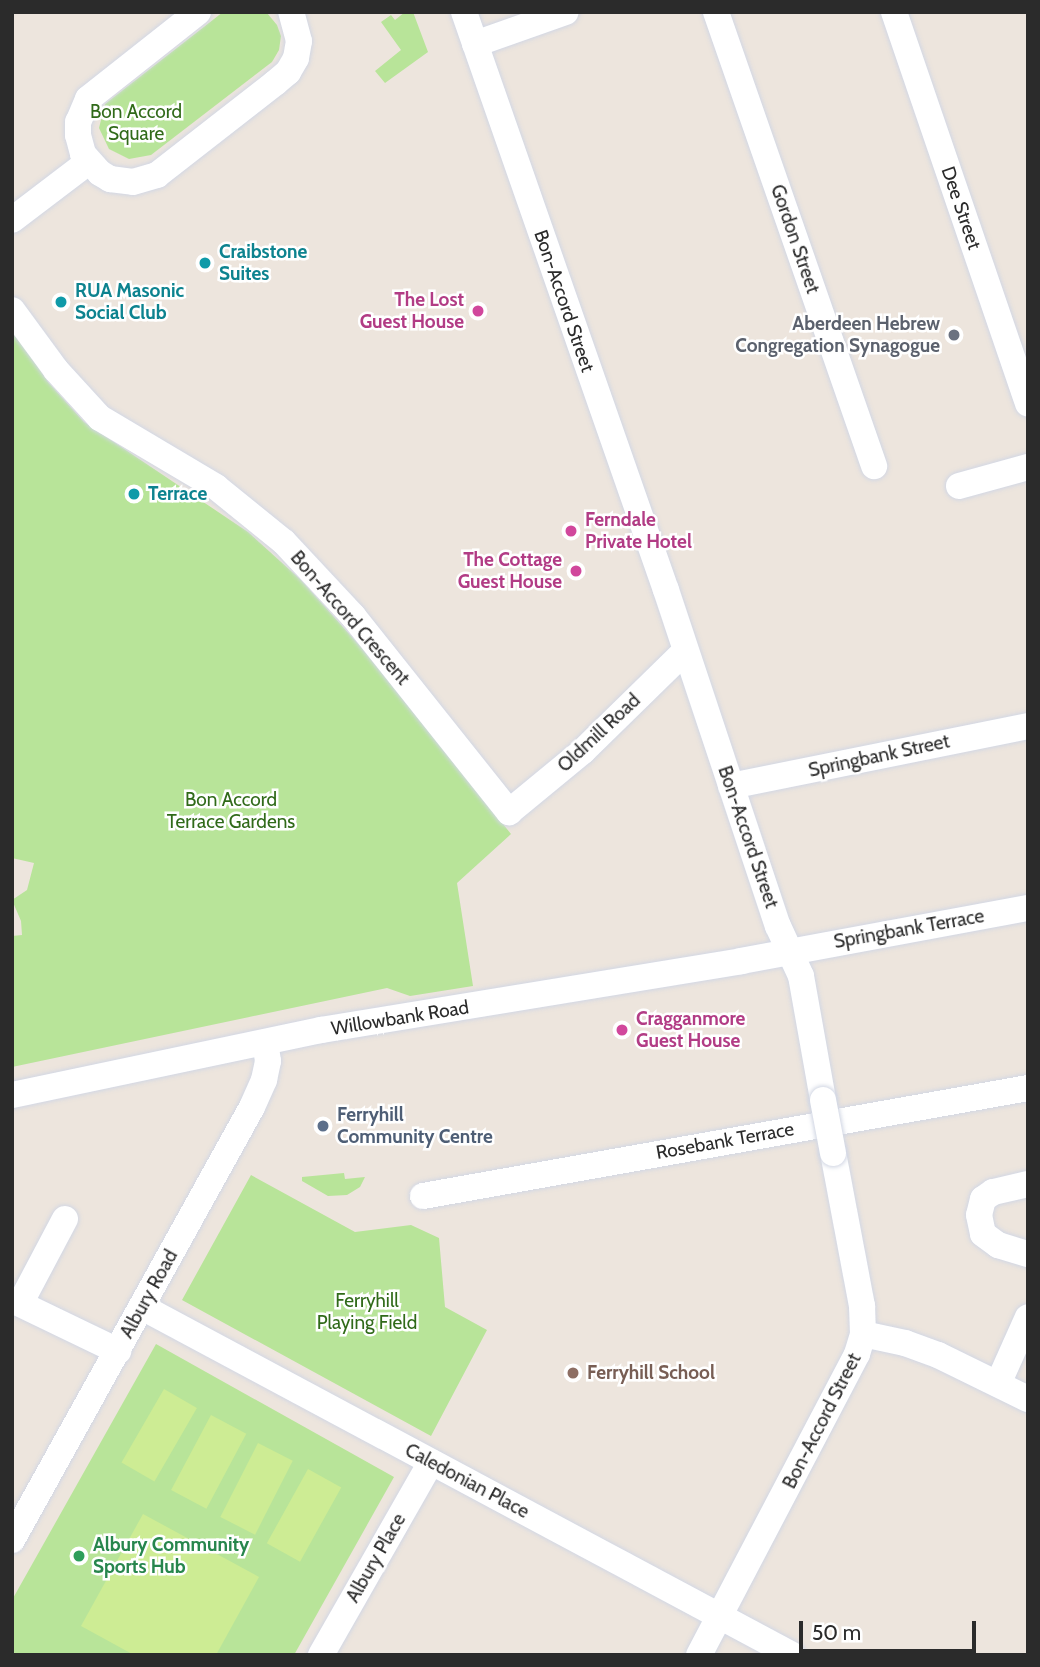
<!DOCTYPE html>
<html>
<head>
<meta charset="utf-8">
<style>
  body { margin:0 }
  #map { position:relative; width:1040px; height:1667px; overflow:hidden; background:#ede5dd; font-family:Cabin,sans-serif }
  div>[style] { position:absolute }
  .green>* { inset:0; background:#b8e499 }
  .pitch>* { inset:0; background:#cdec94; transform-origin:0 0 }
  .roads { filter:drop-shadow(0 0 2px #d2d7e4) drop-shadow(0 0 2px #d2d7e4) }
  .minor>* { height:26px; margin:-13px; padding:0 13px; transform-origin:13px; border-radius:13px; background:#fff }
  .bridges { filter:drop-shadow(0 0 2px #d2d7e4) drop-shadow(0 0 2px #d2d7e4) }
  .minor-bridge>* { height:26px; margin:-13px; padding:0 13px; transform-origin:13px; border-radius:13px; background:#fff }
  .dots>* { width:19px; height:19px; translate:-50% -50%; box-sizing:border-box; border:4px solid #fff; border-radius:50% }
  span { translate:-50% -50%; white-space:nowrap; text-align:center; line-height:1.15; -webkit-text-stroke:5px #fff; paint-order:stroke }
  .park-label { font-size:19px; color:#306a19 }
  .street-label { font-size:19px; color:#2b2b2b }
  .culture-label { font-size:19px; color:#0d838f; font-weight:700 }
  .left { translate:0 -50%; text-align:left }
  .hotel-label { font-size:19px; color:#b23c85; font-weight:700 }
  .right { translate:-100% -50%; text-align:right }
  .worship-label { font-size:19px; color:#5b616d; font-weight:700 }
  .service-label { font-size:19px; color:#4e5e75; font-weight:700 }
  .education-label { font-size:19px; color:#785e54; font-weight:700 }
  .leisure-label { font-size:19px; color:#27864d; font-weight:700 }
  .frame { position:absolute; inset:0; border:14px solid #2b2b2b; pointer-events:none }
  .scale { position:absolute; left:799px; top:1621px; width:177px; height:32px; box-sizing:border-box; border:4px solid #2b2b2b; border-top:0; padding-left:9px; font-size:21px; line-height:24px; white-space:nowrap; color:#2b2b2b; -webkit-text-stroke:5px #fff; paint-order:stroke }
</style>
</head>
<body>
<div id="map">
  <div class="green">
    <div style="clip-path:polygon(223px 12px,267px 13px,277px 25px,281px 36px,279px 50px,272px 62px,151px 155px,129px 159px,109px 149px,99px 128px,105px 104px)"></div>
    <div style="clip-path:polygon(405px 12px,413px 12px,428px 52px,385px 83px,375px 71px,401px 50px,381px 22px,391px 15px,395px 20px)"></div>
    <div style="clip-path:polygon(12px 328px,48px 382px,84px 422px,248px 532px,301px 580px,360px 646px,511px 834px,457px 883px,473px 986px,410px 996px,387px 988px,12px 1067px,12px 936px,22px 935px,21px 921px,12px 900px,27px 890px,34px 863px,12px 858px)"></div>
    <div style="clip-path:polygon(344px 1173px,345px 1179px,365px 1177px,360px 1187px,347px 1195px,328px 1196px,302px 1181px,302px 1177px)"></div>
    <div style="clip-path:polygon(251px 1175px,355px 1232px,411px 1225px,439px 1238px,445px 1307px,487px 1330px,431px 1436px,182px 1300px)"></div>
    <div style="clip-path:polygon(156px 1344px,394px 1477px,294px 1655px,12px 1655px,12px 1600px)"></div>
  </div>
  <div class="pitch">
    <div style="left:164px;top:1389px;width:38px;height:85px;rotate:30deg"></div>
    <div style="left:211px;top:1415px;width:40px;height:85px;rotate:28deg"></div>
    <div style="left:258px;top:1443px;width:39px;height:83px;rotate:27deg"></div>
    <div style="left:308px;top:1469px;width:38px;height:85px;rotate:29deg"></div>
    <div style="clip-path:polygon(143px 1514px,259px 1577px,216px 1655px,134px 1655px,81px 1626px)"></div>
  </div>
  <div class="roads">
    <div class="minor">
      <div style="left:198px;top:12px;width:140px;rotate:141.7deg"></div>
      <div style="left:88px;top:99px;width:25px;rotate:113deg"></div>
      <div style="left:78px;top:122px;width:13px;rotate:90deg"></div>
      <div style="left:78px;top:135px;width:20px;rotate:75deg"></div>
      <div style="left:83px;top:154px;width:25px;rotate:48deg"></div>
      <div style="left:100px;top:173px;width:12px;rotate:31deg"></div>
      <div style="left:110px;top:179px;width:23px;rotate:7deg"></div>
      <div style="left:133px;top:182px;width:25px;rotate:-16deg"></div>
      <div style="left:157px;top:175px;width:150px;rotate:-37.9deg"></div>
      <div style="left:275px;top:83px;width:17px;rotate:-40deg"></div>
      <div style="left:288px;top:72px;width:16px;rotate:-60deg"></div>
      <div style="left:296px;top:58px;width:17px;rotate:-80deg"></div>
      <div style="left:299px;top:41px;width:30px;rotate:-105deg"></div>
      <div style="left:464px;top:12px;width:612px;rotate:70.74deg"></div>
      <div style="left:666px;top:590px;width:354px;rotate:71.6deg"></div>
      <div style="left:778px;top:926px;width:55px;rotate:65.3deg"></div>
      <div style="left:801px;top:976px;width:126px;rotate:79.9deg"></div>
      <div style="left:716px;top:12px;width:481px;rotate:70.8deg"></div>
      <div style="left:894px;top:12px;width:414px;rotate:71.1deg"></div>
      <div style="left:475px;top:44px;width:96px;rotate:-19.4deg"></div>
      <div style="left:12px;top:220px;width:96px;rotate:-37.3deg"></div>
      <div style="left:12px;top:310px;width:74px;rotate:53.7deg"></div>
      <div style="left:56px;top:370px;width:65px;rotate:47.5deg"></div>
      <div style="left:100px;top:418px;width:135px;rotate:30.7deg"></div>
      <div style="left:216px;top:487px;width:87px;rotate:39deg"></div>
      <div style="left:284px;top:542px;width:101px;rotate:47deg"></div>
      <div style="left:353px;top:616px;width:251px;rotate:51.5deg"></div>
      <div style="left:509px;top:812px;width:96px;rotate:-39.5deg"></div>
      <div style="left:583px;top:751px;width:143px;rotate:-44.4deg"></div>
      <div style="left:959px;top:486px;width:72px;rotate:-15.4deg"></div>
      <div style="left:731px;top:786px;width:303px;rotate:-11.4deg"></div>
      <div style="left:12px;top:1095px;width:316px;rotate:-11.9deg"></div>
      <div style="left:321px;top:1030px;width:426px;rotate:-9.3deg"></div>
      <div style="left:741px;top:961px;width:292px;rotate:-10.5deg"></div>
      <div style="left:1028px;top:1184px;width:36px;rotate:167deg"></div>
      <div style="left:993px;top:1192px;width:12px;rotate:145deg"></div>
      <div style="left:983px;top:1199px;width:16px;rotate:104deg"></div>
      <div style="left:979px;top:1215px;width:19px;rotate:78deg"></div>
      <div style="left:983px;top:1234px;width:19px;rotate:36deg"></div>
      <div style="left:998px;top:1245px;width:31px;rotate:17deg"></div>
      <div style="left:423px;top:1196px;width:615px;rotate:-10.12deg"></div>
      <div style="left:12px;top:1300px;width:118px;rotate:25.7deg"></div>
      <div style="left:21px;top:1302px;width:94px;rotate:-62.1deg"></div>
      <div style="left:142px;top:1307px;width:737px;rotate:28.16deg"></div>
      <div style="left:863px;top:1334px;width:43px;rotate:12.1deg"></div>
      <div style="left:905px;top:1343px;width:35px;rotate:20deg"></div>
      <div style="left:938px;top:1355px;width:100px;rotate:26.1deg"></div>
      <div style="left:998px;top:1384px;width:73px;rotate:-65.9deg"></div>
      <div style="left:12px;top:1540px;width:495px;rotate:-61deg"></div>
      <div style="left:252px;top:1107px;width:30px;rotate:-66deg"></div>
      <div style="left:264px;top:1080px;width:19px;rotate:-78deg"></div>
      <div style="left:268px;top:1061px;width:19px;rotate:-99deg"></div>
      <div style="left:321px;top:1655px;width:222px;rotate:-60.3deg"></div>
      <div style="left:699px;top:1655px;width:340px;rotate:-62.3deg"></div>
      <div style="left:857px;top:1354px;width:21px;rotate:-73deg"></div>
      <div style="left:863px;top:1334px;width:28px;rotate:-92deg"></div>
      <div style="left:862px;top:1306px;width:156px;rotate:-100.7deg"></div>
    </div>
  </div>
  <div class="bridges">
    <div class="minor-bridge">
      <div style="left:823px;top:1100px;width:54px;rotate:79.3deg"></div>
    </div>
  </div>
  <div class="dots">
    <div style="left:205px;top:263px;background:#0f9aa8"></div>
    <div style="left:61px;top:302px;background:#0f9aa8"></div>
    <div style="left:478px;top:311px;background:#d1479c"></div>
    <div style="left:954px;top:335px;background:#6b7280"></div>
    <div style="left:134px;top:494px;background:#0f9aa8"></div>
    <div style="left:571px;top:531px;background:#d1479c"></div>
    <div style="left:576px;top:571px;background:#d1479c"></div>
    <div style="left:622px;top:1030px;background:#d1479c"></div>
    <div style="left:323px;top:1126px;background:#5c6f8a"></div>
    <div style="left:573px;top:1373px;background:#8d6e63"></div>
    <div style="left:79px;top:1556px;background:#2e9e5b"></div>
  </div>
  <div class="park-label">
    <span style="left:136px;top:123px">Bon Accord<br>Square</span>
    <span style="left:231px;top:811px">Bon Accord<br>Terrace Gardens</span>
    <span style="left:367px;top:1312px">Ferryhill<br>Playing Field</span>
  </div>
  <div class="street-label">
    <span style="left:961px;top:208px;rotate:71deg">Dee Street</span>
    <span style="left:795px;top:239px;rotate:71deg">Gordon Street</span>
    <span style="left:564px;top:301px;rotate:71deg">Bon-Accord Street</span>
    <span style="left:350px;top:618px;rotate:49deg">Bon-Accord Crescent</span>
    <span style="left:599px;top:733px;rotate:-43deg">Oldmill Road</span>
    <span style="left:879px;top:756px;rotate:-12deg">Springbank Street</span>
    <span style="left:748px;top:837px;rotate:71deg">Bon-Accord Street</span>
    <span style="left:909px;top:929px;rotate:-10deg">Springbank Terrace</span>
    <span style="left:400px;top:1018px;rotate:-9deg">Willowbank Road</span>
    <span style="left:725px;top:1141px;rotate:-10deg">Rosebank Terrace</span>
    <span style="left:149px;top:1294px;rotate:-61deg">Albury Road</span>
    <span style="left:822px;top:1421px;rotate:-63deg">Bon-Accord Street</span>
    <span style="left:467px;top:1481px;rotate:28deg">Caledonian Place</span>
    <span style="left:376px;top:1558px;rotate:-60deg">Albury Place</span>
  </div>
  <div class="culture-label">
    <span class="left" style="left:219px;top:263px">Craibstone<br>Suites</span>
    <span class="left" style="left:75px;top:302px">RUA Masonic<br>Social Club</span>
    <span class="left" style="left:148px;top:494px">Terrace</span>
  </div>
  <div class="hotel-label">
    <span class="right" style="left:464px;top:311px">The Lost<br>Guest House</span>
    <span class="left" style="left:585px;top:531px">Ferndale<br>Private Hotel</span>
    <span class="right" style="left:562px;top:571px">The Cottage<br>Guest House</span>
    <span class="left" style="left:636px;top:1030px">Cragganmore<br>Guest House</span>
  </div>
  <div class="worship-label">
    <span class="right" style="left:940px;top:335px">Aberdeen Hebrew<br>Congregation Synagogue</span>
  </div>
  <div class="service-label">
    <span class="left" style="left:337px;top:1126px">Ferryhill<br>Community Centre</span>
  </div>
  <div class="education-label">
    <span class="left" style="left:587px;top:1373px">Ferryhill School</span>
  </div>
  <div class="leisure-label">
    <span class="left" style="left:93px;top:1556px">Albury Community<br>Sports Hub</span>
  </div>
  <div class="frame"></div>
  <div class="scale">50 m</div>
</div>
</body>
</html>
